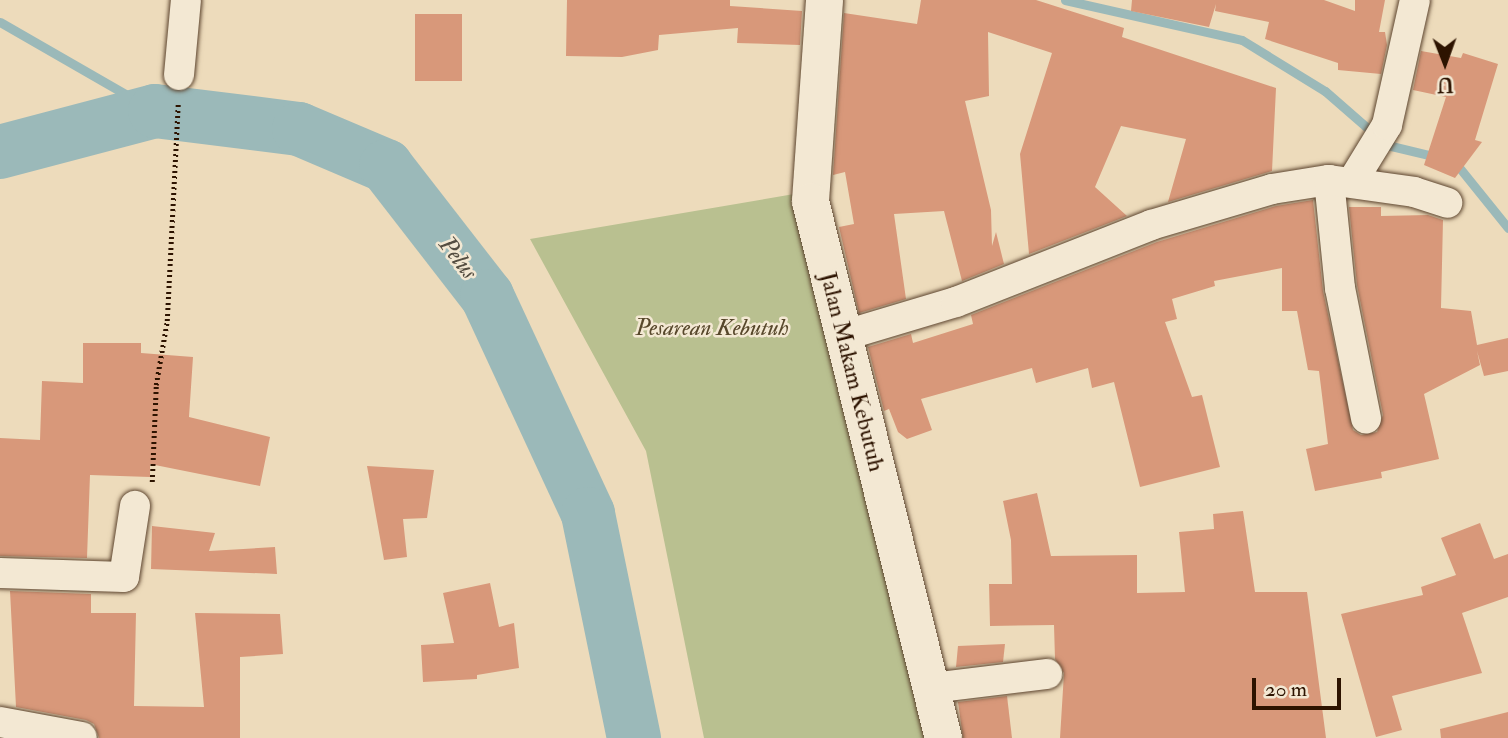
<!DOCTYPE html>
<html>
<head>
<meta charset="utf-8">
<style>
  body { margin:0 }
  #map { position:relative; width:1508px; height:738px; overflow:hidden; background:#eddbbb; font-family:"IM FELL Double Pica",serif }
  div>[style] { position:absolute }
  .green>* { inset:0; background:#b9c090 }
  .stream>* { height:9px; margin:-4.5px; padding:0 4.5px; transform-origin:4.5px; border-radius:4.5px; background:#9bb9b9 }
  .river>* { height:54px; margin:-27px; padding:0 27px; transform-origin:27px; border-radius:27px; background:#9bb9b9 }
  .building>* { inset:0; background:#d8987a; transform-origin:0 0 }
  .path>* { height:4.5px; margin-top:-2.25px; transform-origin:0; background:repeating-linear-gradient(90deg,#2d1300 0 2px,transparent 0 5.5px) }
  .roads { filter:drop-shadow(0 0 2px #5d452f) drop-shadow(0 0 2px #5d452f) }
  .minor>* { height:30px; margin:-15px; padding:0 15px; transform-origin:15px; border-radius:15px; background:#f3e8d3 }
  .tertiary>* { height:37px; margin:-18.5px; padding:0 18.5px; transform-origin:18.5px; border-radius:18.5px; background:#f3e8d3 }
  span { translate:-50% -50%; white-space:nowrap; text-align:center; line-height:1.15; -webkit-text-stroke:5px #f3e8d3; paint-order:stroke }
  .park-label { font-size:23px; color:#57472b; font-style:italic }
  .street-label { font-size:23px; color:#2d1300 }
  .water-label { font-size:24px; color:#544d41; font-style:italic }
  .north { position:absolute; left:1410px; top:28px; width:70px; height:70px; -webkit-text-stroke:5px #f3e8d3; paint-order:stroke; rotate:179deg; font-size:19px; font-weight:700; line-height:28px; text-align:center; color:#2d1300 }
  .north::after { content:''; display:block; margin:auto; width:24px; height:32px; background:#2d1300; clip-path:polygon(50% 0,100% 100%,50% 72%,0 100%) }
  .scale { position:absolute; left:1252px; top:678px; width:89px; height:32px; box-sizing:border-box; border:4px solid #2d1300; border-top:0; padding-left:9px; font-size:21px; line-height:24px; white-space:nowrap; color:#2d1300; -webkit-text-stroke:5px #f3e8d3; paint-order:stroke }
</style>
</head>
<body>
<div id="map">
  <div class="green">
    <div style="clip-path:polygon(800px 193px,934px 738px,704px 738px,646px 451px,530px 239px)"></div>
  </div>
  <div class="stream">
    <div style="left:1065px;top:0;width:181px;rotate:12.7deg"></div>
    <div style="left:1242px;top:40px;width:97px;rotate:31.6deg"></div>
    <div style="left:1325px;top:91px;width:82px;rotate:41.1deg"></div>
    <div style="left:1387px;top:145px;width:51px;rotate:13.5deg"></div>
    <div style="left:0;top:22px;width:179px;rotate:29.9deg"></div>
    <div style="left:1454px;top:161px;width:86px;rotate:51.1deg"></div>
  </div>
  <div class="river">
    <div style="left:0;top:152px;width:160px;rotate:-14.8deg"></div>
    <div style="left:155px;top:111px;width:145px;rotate:7.1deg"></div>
    <div style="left:299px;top:129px;width:95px;rotate:23deg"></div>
    <div style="left:386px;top:166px;width:165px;rotate:52.2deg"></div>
    <div style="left:487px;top:296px;width:240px;rotate:65.1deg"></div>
    <div style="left:588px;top:514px;width:229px;rotate:78.4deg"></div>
  </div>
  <div class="building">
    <div style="clip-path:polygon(567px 0,730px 0,730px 6px,802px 11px,800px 45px,737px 43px,738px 28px,659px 35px,658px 50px,622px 57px,566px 56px)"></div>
    <div style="clip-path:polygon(921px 0,1036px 0,1124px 28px,1122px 37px,1276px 88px,1272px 171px,1168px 202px,1186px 139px,1121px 126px,1095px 187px,1127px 216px,1029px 254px,1020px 154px,1052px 53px,988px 32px,989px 96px,965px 101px,991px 210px,992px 246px,996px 232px,1004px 264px,962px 281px,944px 211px,894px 214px,906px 299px,859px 313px,839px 227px,854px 224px,845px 172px,833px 175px,844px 13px,917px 24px)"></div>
    <div style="clip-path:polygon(1132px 0,1324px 0,1355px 11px,1355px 0,1385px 0,1379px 32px,1385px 32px,1387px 45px,1381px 74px,1338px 70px,1338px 63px,1265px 39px,1269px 22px,1215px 11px,1216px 4px,1209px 27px,1131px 11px)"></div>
    <div style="left:415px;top:14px;width:47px;height:67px"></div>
    <div style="clip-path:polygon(1421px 51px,1461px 58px,1463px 53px,1498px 64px,1475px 140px,1482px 142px,1455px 178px,1424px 165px,1446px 97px,1413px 90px)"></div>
    <div style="clip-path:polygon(1313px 200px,1323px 291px,1353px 430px,1361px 435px,1377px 432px,1383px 415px,1357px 285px,1349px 207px,1381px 207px,1381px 216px,1428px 215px,1443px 220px,1441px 308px,1471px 311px,1477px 345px,1508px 338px,1508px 371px,1484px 376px,1477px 351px,1480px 365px,1424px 394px,1439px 459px,1381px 472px,1382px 478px,1315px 491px,1306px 449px,1328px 444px,1319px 371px,1308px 370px,1297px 311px,1282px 311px,1282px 268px,1214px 281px,1215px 286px,1172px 299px,1177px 319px,1165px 322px,1192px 397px,1202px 395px,1220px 467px,1140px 487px,1114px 382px,1092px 388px,1088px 368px,1036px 383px,1032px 368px,921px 399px,932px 430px,907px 439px,898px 432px,889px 409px,884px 411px,868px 347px,911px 334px,913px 343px,973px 324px,971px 315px,1157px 242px,1276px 206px)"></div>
    <div style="clip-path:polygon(83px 343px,141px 343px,141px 353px,193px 357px,189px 417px,270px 437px,260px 486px,150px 464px,150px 477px,90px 475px,87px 558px,0 556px,0 438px,40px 440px,42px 381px,83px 383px)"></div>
    <div style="clip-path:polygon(367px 466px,434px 470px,427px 518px,403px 519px,407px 557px,384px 560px)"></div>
    <div style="clip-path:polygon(1037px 493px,1051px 556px,1137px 555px,1137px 593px,1185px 592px,1179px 532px,1214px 529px,1213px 514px,1243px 511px,1255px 592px,1307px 592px,1326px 738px,1060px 738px,1064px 673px,1055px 659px,1054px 625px,990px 626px,989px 584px,1012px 584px,1011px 540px,1003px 501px)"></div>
    <div style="clip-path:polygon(1480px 523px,1494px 559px,1508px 554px,1508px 597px,1462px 613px,1482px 673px,1392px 696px,1402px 730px,1376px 737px,1341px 614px,1423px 595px,1421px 587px,1456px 575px,1441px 538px)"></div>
    <div style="clip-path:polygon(152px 526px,215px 533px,209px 551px,275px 547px,277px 574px,151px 569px)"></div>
    <div style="clip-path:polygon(490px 583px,499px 627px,514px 623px,519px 668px,477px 675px,477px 679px,423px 682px,421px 645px,454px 643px,443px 593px)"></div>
    <div style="clip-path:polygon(10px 591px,91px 594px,91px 613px,136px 613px,134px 706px,204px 707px,195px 613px,280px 614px,283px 654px,240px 657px,240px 738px,99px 738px,94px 724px,86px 720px,16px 707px)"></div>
    <div style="clip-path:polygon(1005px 644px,1003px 662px,956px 667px,958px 646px)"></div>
    <div style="clip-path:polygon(1007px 696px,1012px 738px,963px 738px,958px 702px)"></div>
    <div style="clip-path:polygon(1508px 712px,1508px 738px,1441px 738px,1440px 729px)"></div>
  </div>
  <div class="path">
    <div style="left:152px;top:482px;width:97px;rotate:-87.6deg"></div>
    <div style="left:156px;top:385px;width:65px;rotate:-80.2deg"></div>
    <div style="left:167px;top:321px;width:218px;rotate:-87.1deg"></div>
  </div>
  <div class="roads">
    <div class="minor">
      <div style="left:179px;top:75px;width:75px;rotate:-84.7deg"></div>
      <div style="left:1329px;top:180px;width:109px;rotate:84.2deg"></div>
      <div style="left:1340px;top:288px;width:133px;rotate:78.7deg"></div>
      <div style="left:1352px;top:182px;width:67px;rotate:-58.4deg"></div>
      <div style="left:1387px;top:125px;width:128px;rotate:-77.4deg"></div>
      <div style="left:842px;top:336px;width:119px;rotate:-16.6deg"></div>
      <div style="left:956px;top:302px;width:210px;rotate:-21.5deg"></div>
      <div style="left:1151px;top:225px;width:126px;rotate:-16.6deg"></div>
      <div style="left:1272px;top:189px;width:58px;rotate:-9deg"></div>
      <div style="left:1329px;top:180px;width:86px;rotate:8deg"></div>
      <div style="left:1414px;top:192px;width:35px;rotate:18deg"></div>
      <div style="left:0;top:573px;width:124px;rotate:1.8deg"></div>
      <div style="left:124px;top:577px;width:72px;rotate:-81.2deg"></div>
      <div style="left:931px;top:688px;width:117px;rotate:-6.9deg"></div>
      <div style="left:0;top:722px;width:83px;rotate:10.4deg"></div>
    </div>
    <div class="tertiary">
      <div style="left:824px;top:0;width:201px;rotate:94deg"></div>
      <div style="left:810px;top:201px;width:553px;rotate:76.09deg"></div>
    </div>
  </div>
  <div class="park-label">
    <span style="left:712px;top:328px">Pesarean Kebutuh</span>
  </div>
  <div class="street-label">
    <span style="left:852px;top:372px;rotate:76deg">Jalan Makam Kebutuh</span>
  </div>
  <div class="water-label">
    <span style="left:458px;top:258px;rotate:52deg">Pelus</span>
  </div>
  <div class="north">U</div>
  <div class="scale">20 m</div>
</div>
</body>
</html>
